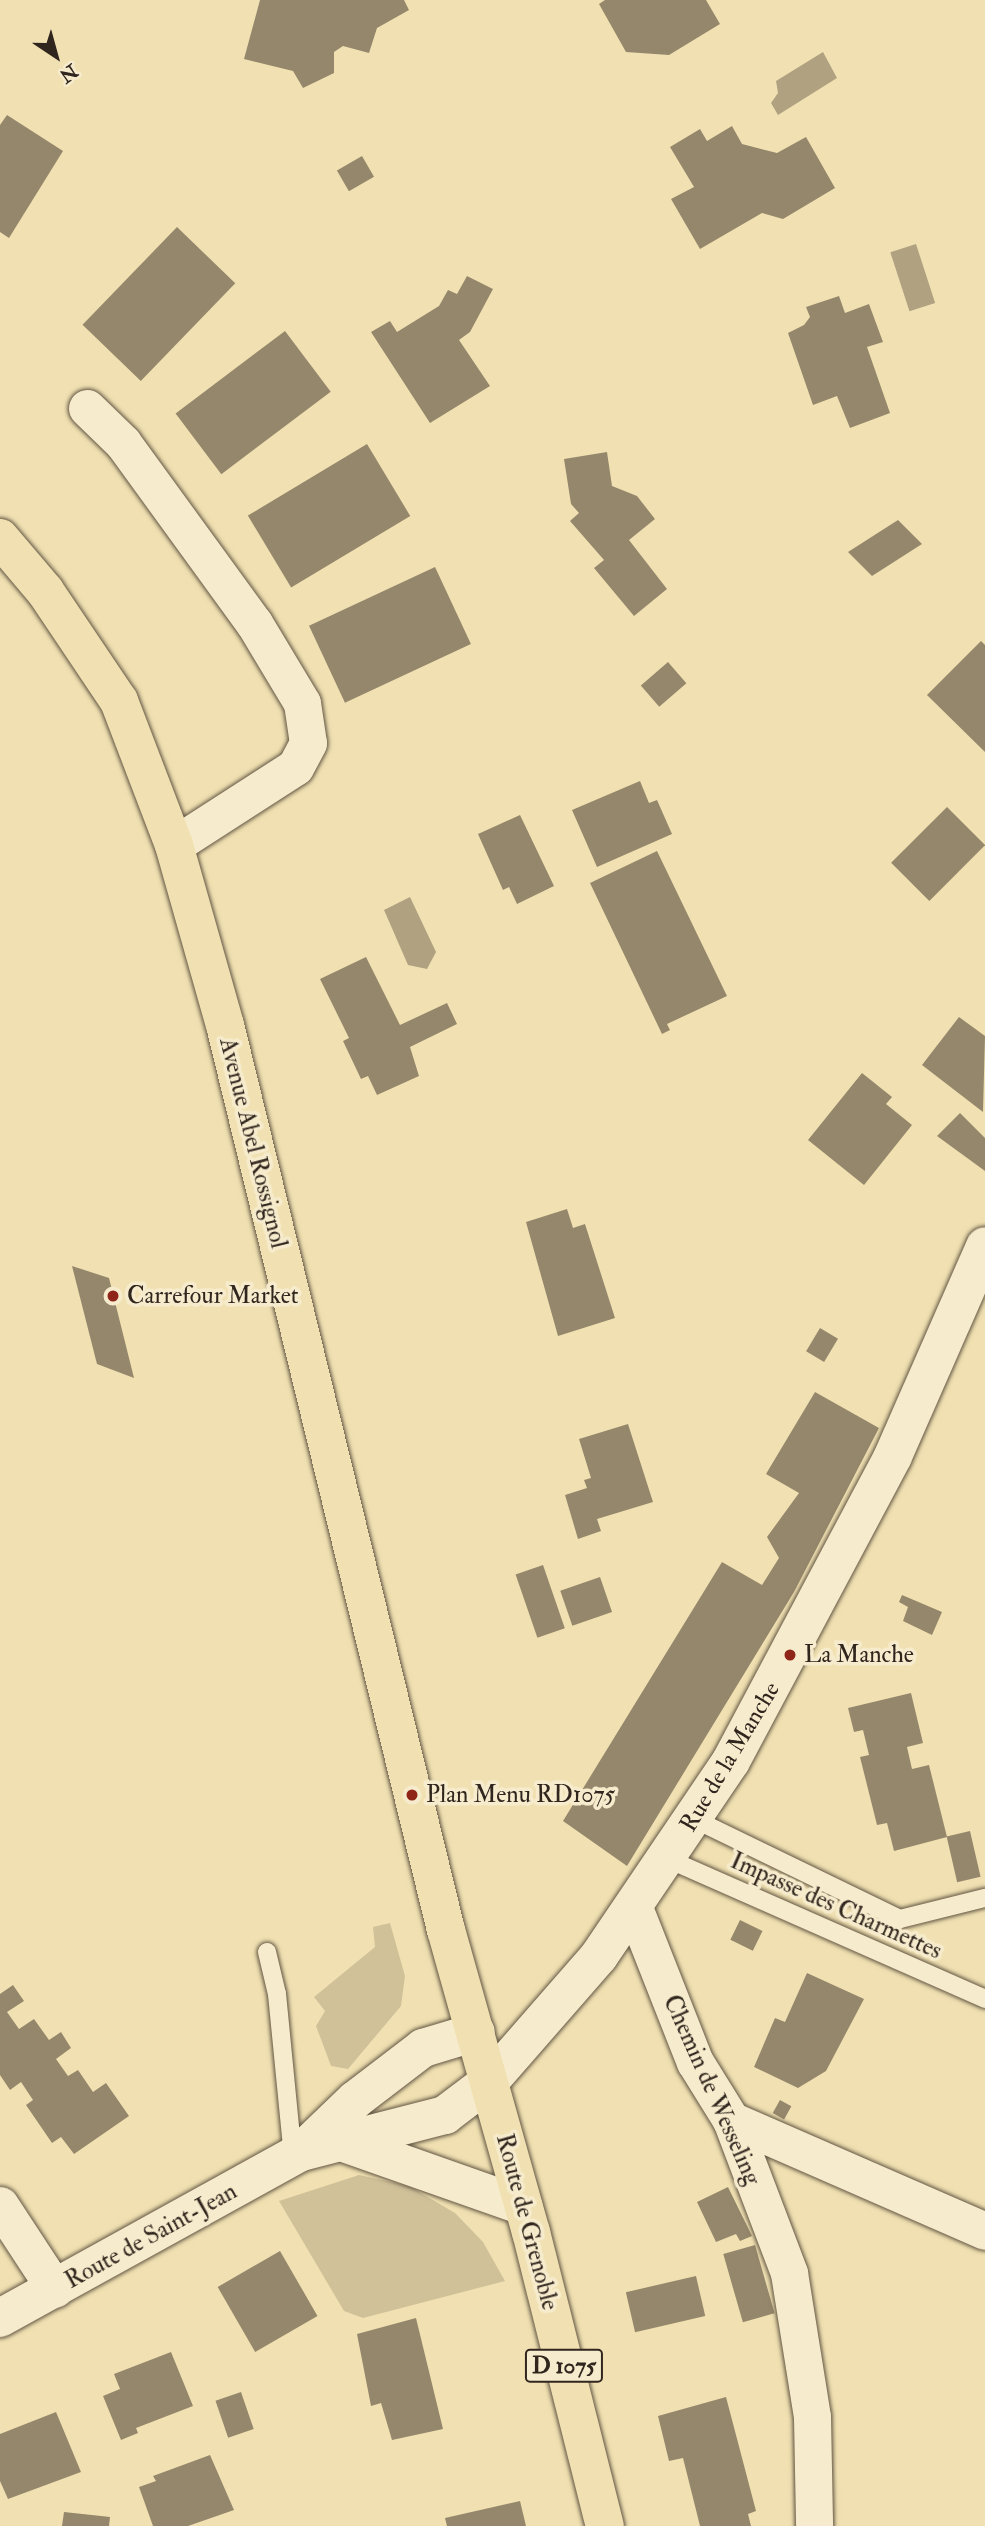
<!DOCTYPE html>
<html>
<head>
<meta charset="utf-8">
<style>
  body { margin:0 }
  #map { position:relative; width:985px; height:2526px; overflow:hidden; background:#f1e1b2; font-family:"IM FELL Double Pica",serif }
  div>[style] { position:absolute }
  .green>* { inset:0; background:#d0c199 }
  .water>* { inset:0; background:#b0a180; transform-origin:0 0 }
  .building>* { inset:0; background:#95876b; transform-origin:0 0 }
  .roads { filter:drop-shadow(0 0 2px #615543) drop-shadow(0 0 2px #615543) }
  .service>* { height:18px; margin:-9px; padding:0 9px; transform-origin:9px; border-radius:9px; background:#f6eccd }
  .minor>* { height:37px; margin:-18.5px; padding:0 18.5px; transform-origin:18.5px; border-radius:18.5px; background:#f6eccd }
  .tertiary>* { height:38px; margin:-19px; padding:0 19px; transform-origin:19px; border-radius:19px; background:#f6eccd }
  .secondary>* { height:38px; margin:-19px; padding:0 19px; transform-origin:19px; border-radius:19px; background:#f6eccd }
  .primary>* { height:38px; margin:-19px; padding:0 19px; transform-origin:19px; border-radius:19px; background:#f1e1b2 }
  .dots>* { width:19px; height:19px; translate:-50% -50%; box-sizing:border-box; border:4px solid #f6eccd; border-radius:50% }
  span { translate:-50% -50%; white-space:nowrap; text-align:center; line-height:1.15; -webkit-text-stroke:7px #f6eccd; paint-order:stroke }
  .shield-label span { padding:2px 5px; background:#f6eccd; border:2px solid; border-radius:5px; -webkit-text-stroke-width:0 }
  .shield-label { font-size:23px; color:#31261e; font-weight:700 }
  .street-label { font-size:24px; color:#31261e }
  .poi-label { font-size:24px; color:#31261e }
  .left { translate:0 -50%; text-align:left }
  .north { position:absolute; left:21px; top:21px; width:70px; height:70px; -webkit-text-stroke:5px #f6eccd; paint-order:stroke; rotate:144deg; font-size:19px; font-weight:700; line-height:28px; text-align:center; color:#31261e }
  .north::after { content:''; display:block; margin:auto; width:24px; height:32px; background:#31261e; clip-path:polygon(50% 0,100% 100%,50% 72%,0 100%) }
</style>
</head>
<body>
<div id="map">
  <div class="green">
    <div style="clip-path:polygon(390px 1923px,405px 1976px,401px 2006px,348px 2069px,331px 2066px,316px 2026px,325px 2011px,314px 1997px,375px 1947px,373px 1927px)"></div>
    <div style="clip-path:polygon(359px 2175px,409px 2186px,455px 2213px,483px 2242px,505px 2281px,363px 2318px,344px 2311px,279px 2201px)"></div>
  </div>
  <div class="water">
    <div style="clip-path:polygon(823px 52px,837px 78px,778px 115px,771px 103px,778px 93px,776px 81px)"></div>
    <div style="left:916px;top:244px;width:62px;height:27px;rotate:72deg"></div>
    <div style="clip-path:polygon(410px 897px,436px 952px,427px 969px,408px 965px,384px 910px)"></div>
  </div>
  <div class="building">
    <div style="clip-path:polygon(260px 0,404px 0,409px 10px,377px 28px,369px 53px,343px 46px,334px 52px,334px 73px,303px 88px,293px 71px,244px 59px)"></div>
    <div style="clip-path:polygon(605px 0,706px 0,720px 24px,669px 55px,626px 52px,599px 4px)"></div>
    <div style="clip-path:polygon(7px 115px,63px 151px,9px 238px,0 232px,0 125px)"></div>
    <div style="clip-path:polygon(732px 126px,742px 144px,777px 153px,806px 137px,835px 188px,783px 219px,762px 213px,700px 249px,671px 199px,694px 187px,670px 147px,700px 129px,707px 141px)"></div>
    <div style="left:362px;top:156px;width:24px;height:29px;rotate:60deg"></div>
    <div style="left:177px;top:227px;width:81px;height:136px;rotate:44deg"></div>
    <div style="clip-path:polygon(467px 276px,493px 289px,470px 332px,459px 340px,490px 386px,430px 423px,371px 332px,390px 321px,397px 332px,439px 306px,448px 290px,457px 294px)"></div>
    <div style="clip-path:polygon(839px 296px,845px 313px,869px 304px,883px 342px,867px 347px,890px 413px,850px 428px,837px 396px,813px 405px,788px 333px,804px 325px,810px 317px,806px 307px)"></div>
    <div style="left:285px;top:331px;width:76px;height:137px;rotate:53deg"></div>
    <div style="left:367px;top:444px;width:84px;height:139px;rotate:59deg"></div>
    <div style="clip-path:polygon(607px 452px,612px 486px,637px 496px,655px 519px,629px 540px,667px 589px,634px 616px,594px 568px,604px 560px,570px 521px,579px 513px,571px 504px,564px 459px)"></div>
    <div style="clip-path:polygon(898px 520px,922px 544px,872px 576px,848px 552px)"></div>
    <div style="left:435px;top:567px;width:85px;height:139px;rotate:65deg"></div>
    <div style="clip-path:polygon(981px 641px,985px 645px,985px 752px,927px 695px)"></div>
    <div style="left:668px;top:662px;width:28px;height:36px;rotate:49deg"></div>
    <div style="clip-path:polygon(640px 781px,649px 803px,657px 800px,672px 834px,597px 867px,572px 810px)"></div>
    <div style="left:947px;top:807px;width:54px;height:79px;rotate:45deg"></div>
    <div style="clip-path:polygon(520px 815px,554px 886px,517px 904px,509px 887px,503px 890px,478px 834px)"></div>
    <div style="clip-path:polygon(657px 851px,727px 996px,667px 1024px,670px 1030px,662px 1034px,590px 883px)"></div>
    <div style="clip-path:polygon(366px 957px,400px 1025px,447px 1003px,457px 1024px,410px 1047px,419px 1076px,377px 1095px,368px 1076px,361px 1079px,343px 1041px,349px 1038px,320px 979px)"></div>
    <div style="clip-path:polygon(959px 1017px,985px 1036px,983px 1112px,922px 1065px)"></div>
    <div style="clip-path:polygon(862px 1073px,892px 1097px,886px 1104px,912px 1125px,864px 1185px,808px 1140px)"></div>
    <div style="clip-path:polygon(960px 1113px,985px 1138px,985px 1171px,937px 1136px)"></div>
    <div style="clip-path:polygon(567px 1209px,573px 1228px,585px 1224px,615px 1318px,558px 1336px,526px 1222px)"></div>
    <div style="clip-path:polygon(72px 1266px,109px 1278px,134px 1378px,97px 1364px)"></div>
    <div style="left:820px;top:1328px;width:21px;height:27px;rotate:31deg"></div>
    <div style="clip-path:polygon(815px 1392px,879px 1428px,794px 1592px,627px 1866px,563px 1821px,722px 1562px,762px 1585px,779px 1558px,767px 1537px,799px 1493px,766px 1474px)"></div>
    <div style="clip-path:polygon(628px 1424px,653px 1502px,597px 1519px,601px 1531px,578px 1539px,565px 1495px,587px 1488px,584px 1480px,591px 1478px,579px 1439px)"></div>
    <div style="left:543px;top:1565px;width:67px;height:29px;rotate:71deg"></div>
    <div style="left:600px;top:1577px;width:37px;height:42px;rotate:71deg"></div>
    <div style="clip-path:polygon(902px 1595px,942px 1612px,932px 1635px,903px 1621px,908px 1607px,899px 1602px)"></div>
    <div style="clip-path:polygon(911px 1693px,923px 1743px,907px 1747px,912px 1769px,929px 1765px,947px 1837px,894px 1851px,887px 1823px,877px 1825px,860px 1757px,869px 1755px,863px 1730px,854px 1732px,848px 1708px)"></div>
    <div style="left:970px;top:1831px;width:47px;height:24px;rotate:77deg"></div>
    <div style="left:740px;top:1920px;width:25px;height:22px;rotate:26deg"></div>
    <div style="clip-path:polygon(807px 1973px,864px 1999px,826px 2071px,798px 2088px,754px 2067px,775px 2018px,785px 2022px)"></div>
    <div style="clip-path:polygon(13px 1985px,24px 2001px,7px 2012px,19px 2029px,34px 2019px,49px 2040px,61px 2032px,71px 2048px,56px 2059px,68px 2076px,78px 2070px,93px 2092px,106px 2083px,129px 2116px,74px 2154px,61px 2137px,52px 2143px,26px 2105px,33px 2100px,21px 2082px,10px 2090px,0 2075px,0 1994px)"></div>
    <div style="left:780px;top:2100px;width:13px;height:15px;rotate:29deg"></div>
    <div style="clip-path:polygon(728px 2187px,752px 2236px,740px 2241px,736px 2234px,716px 2242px,697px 2202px)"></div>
    <div style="left:755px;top:2245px;width:71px;height:33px;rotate:74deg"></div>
    <div style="left:280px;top:2251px;width:75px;height:72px;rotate:60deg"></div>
    <div style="left:696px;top:2276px;width:41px;height:72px;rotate:77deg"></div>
    <div style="clip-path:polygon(416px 2318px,443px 2429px,392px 2440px,381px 2403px,371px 2406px,357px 2334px)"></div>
    <div style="clip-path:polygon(171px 2352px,193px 2406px,136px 2428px,138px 2433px,121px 2440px,103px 2396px,120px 2389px,114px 2374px)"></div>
    <div style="left:241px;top:2392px;width:39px;height:27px;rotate:71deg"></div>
    <div style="clip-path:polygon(726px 2397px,756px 2511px,748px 2514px,751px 2526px,700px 2526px,683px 2458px,669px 2461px,658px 2416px)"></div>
    <div style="clip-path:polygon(56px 2412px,81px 2472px,8px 2499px,0 2481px,0 2434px)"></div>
    <div style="clip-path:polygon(210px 2455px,234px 2510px,188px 2526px,153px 2526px,139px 2487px,156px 2481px,153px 2476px)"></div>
    <div style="clip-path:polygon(520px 2501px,526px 2526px,447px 2526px,445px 2518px)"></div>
    <div style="clip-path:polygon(64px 2512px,110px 2517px,109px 2526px,62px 2526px)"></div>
  </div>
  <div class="roads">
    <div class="service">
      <div style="left:694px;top:1819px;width:229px;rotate:25.9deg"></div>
      <div style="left:900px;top:1919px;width:88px;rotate:-13.9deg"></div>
      <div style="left:668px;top:1859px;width:347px;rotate:23.8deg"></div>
      <div style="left:267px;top:1952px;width:43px;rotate:76.6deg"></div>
      <div style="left:277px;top:1994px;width:163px;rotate:84.4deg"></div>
    </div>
    <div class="minor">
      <div style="left:87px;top:408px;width:50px;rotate:44.2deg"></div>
      <div style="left:123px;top:443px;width:223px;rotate:54deg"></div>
      <div style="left:254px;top:623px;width:93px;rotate:59deg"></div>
      <div style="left:302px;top:703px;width:40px;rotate:81.5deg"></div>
      <div style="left:308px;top:743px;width:27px;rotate:118deg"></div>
      <div style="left:295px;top:767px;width:144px;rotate:147.2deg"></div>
      <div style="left:633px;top:1905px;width:169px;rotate:68.5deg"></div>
      <div style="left:695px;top:2062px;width:68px;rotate:58.2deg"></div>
      <div style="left:731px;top:2120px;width:164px;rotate:69.2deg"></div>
      <div style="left:789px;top:2273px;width:146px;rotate:80.9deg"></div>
      <div style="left:812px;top:2417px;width:109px;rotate:88.9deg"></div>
      <div style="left:731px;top:2120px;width:277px;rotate:23.6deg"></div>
      <div style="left:0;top:2205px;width:100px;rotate:56.8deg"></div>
    </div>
    <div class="tertiary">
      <div style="left:490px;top:2081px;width:166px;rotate:-48.9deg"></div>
      <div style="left:599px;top:1956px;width:235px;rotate:-55.9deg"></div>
      <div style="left:731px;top:1761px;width:345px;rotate:-62deg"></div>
      <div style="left:893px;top:1456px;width:229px;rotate:-66.3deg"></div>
    </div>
    <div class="secondary">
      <div style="left:347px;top:2144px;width:187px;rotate:19.4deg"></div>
      <div style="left:301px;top:2152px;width:149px;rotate:-14.4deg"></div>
      <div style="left:445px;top:2115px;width:56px;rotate:-37.1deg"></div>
      <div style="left:0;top:2318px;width:344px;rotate:-28.9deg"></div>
      <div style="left:301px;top:2152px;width:75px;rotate:-43.9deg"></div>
      <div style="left:355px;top:2100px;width:86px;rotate:-37.4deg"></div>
      <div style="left:423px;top:2048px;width:55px;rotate:-16.8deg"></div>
    </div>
    <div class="primary">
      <div style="left:0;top:538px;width:70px;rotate:49.7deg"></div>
      <div style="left:45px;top:591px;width:133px;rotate:56.1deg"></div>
      <div style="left:119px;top:701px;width:154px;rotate:69.1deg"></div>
      <div style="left:174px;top:845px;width:187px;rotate:74.2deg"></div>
      <div style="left:225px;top:1025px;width:932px;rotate:76.28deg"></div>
      <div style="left:446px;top:1930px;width:314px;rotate:74.3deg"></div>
      <div style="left:531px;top:2232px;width:303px;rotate:75.9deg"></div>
    </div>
  </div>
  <div class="dots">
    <div style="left:113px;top:1296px;background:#8f2418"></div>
    <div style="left:790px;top:1655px;background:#8f2418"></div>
    <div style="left:412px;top:1795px;background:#8f2418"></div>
  </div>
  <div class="shield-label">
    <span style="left:564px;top:2366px">D 1075</span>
  </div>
  <div class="street-label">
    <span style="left:253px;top:1143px;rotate:76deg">Avenue Abel Rossignol</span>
    <span style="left:730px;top:1757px;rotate:-59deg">Rue de la Manche</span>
    <span style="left:836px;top:1906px;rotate:24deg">Impasse des Charmettes</span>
    <span style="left:712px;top:2090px;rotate:66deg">Chemin de Wesseling</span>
    <span style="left:527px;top:2222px;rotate:75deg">Route de Grenoble</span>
    <span style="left:151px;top:2236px;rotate:-29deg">Route de Saint-Jean</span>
  </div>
  <div class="poi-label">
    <span class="left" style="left:127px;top:1296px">Carrefour Market</span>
    <span class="left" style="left:804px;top:1655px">La Manche</span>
    <span class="left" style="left:426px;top:1795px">Plan Menu RD1075</span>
  </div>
  <div class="north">N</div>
</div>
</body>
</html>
